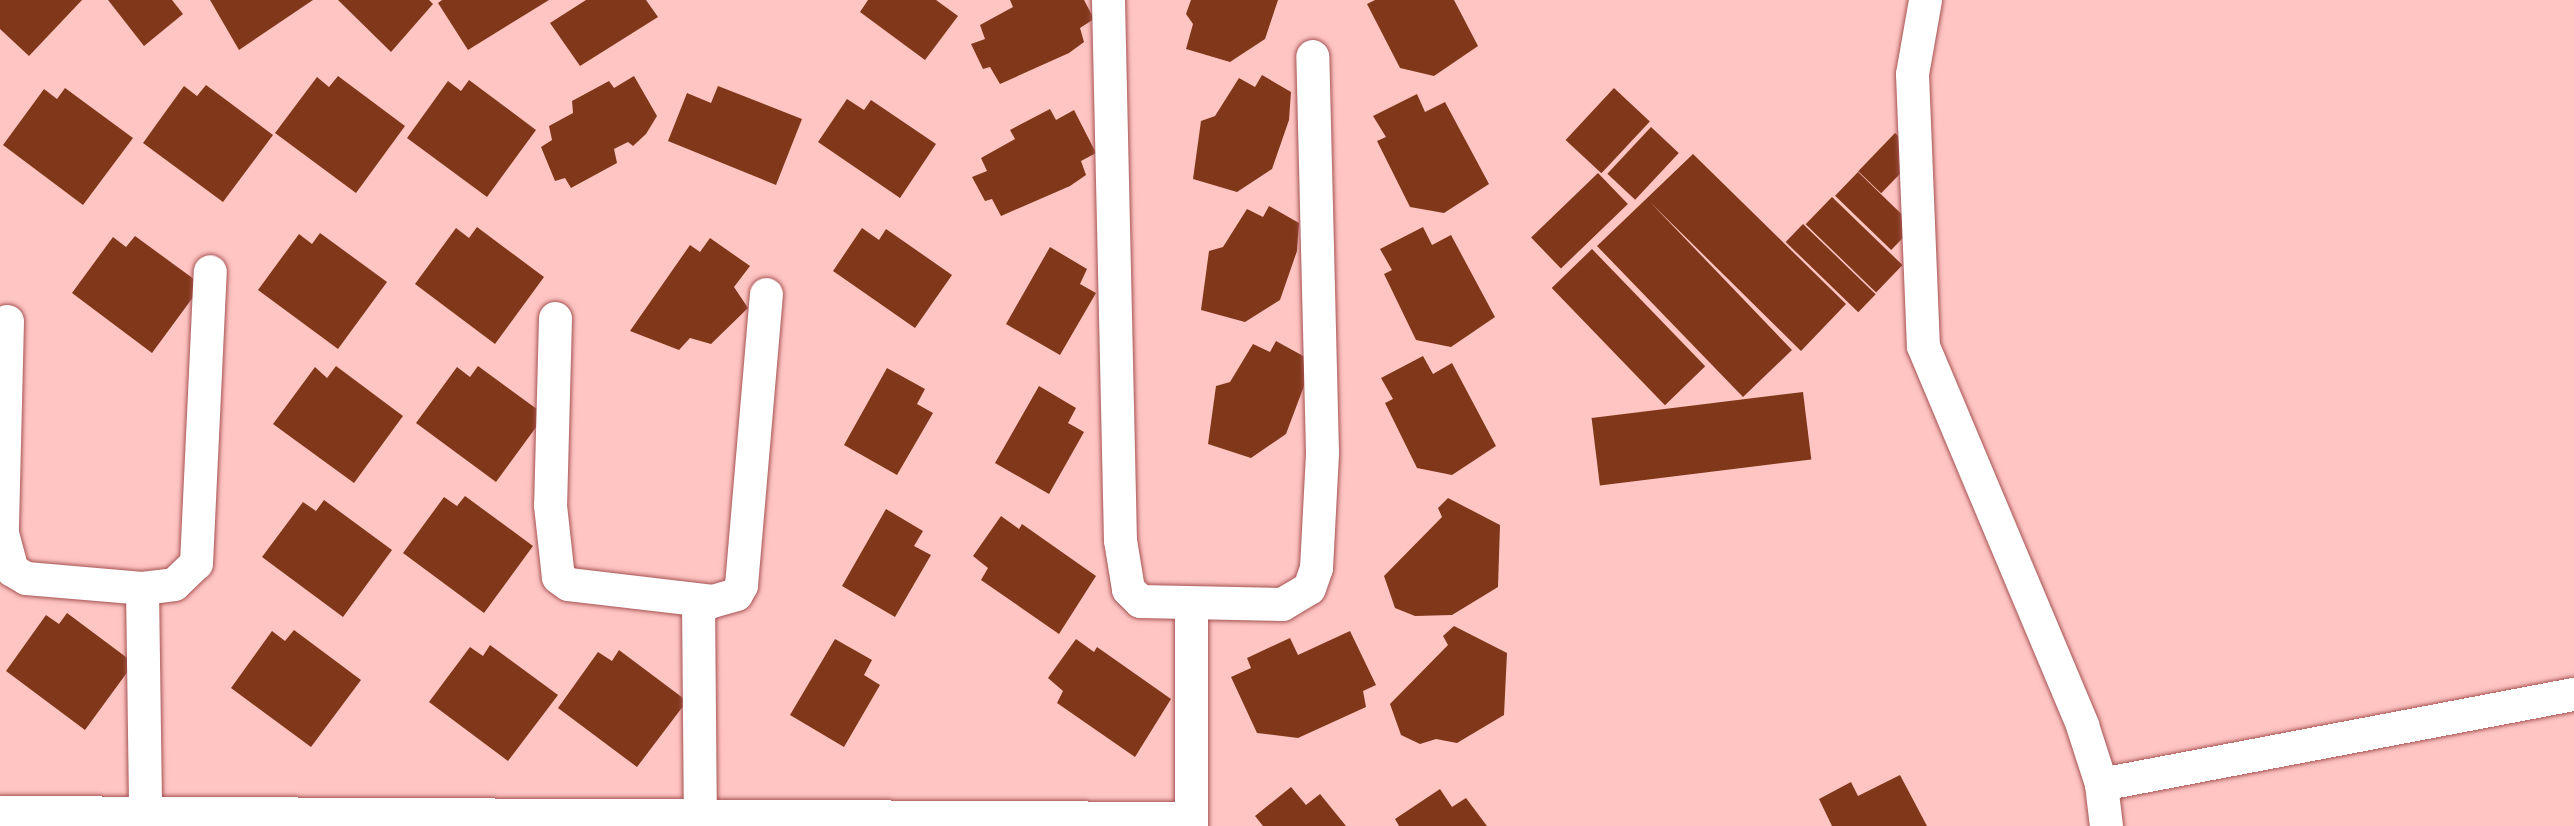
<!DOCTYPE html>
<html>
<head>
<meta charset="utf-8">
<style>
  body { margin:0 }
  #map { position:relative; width:2574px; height:826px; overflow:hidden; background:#fec5c3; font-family:Inter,sans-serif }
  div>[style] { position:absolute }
  .building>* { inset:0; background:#81381a; transform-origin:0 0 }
  .roads { filter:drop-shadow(0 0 2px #a65353) drop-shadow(0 0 2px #a65353) }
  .street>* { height:33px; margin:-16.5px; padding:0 16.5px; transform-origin:16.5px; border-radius:16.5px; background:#fff }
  span { translate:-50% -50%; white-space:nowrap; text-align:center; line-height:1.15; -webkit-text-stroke:6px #fef4f3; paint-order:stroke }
</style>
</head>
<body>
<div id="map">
  <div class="building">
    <div style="clip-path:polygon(0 0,82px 0,29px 56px,0 29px)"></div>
    <div style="clip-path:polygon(108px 0,172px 0,183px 14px,144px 46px)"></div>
    <div style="clip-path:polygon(210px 0,313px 0,239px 50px)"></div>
    <div style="clip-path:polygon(338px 0,429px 0,433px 4px,391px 52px)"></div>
    <div style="clip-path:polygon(442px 0,549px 0,468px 50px,438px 3px)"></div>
    <div style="clip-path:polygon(586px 0,646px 0,658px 17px,580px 66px,550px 23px)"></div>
    <div style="clip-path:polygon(868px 0,936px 0,958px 16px,925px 60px,860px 12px)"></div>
    <div style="clip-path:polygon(1010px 0,1084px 0,1094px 19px,1080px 28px,1084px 42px,1069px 53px,1000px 84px,990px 67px,983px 69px,971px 44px,985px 39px,980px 25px,1013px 7px)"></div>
    <div style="clip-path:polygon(1191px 0,1278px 0,1265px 39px,1230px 62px,1186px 49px,1193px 24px,1186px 14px)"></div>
    <div style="clip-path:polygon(1375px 0,1454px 0,1478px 46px,1434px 76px,1400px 68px,1367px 4px)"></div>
    <div style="clip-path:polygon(1262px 75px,1291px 92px,1289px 120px,1272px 169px,1237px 192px,1193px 179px,1201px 121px,1215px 116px,1239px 78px,1255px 87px)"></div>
    <div style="clip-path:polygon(338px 76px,405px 126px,356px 193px,275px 133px,317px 77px,329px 87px)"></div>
    <div style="clip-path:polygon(634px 76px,657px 116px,646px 134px,633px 146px,628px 142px,614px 149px,617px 163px,571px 188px,565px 178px,555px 181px,541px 147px,552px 140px,549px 126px,573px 113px,572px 101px,609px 81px,614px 88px)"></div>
    <div style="clip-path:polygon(469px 80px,536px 130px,487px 197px,407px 138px,448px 81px,461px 91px)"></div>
    <div style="clip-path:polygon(206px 85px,273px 135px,223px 202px,143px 143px,184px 86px,197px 96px)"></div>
    <div style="clip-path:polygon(718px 86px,802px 119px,776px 185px,668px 141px,687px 93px,711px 103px)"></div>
    <div style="clip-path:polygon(65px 88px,133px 138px,83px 205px,3px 145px,44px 89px,57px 99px)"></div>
    <div style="left:1614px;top:88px;width:49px;height:71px;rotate:43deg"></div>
    <div style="clip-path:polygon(1417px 94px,1425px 112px,1445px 102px,1489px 184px,1444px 213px,1410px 207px,1377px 141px,1386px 137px,1373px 116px)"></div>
    <div style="clip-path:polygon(847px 99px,864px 110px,871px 100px,936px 144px,900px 198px,818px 142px)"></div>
    <div style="clip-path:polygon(1050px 109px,1056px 120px,1074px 110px,1096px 153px,1081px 161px,1086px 175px,1070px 186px,1001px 216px,992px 199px,985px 201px,972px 177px,987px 171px,981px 158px,1015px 139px,1010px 130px)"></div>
    <div style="left:1651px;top:127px;width:38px;height:64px;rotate:43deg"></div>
    <div style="left:1895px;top:133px;width:32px;height:53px;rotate:44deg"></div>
    <div style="clip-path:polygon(1693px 154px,1846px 304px,1801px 351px,1650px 202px,1792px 350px,1743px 397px,1597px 246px)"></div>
    <div style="left:1858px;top:172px;width:78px;height:33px;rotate:44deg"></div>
    <div style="left:1598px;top:173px;width:43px;height:93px;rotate:46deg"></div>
    <div style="left:1832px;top:197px;width:98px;height:38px;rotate:44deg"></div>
    <div style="clip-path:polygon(1269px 206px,1299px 223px,1297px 251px,1280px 300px,1245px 322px,1201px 310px,1209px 251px,1223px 247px,1247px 209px,1263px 217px)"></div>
    <div style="left:1803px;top:224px;width:101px;height:25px;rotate:44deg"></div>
    <div style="clip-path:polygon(477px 227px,544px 277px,495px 344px,415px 284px,456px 228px,469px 238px)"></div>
    <div style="clip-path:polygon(1423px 227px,1432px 245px,1451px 235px,1495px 317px,1451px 347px,1416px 340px,1384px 274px,1392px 270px,1380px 249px)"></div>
    <div style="clip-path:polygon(862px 228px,879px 240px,886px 229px,952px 275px,915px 328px,833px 271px)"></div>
    <div style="clip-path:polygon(320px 233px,387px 282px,338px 349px,258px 290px,299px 234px,312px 244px)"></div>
    <div style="clip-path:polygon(135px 236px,202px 285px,152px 353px,72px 293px,113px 237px,126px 247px)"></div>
    <div style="clip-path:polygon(710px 238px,750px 266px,734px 287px,748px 308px,711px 344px,690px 338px,679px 350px,630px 331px,690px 245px,700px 252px)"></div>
    <div style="clip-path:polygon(1050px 247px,1087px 269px,1080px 284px,1096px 293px,1060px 355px,1006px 324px)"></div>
    <div style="left:1592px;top:249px;width:163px;height:56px;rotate:46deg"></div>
    <div style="clip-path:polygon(1276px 341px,1305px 357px,1304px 386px,1286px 434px,1251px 458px,1208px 444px,1216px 386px,1230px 382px,1253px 344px,1270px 352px)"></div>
    <div style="clip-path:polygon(1423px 356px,1433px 374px,1452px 363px,1496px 446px,1452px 475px,1417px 468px,1385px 403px,1393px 399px,1381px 378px)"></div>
    <div style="clip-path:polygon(336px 366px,403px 416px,354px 483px,273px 424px,315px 367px,327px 378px)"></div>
    <div style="clip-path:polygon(478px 366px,545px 415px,496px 482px,416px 423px,457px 367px,470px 377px)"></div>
    <div style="clip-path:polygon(887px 368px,925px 389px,917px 404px,933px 413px,897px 475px,844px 445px)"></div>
    <div style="clip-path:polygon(1039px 386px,1076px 408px,1068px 423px,1084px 432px,1049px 494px,995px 463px)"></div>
    <div style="left:1803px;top:392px;width:68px;height:213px;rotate:83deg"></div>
    <div style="clip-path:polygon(465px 496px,533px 546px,484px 613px,403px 553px,444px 497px,457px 506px)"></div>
    <div style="clip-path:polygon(1448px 498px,1500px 525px,1498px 587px,1452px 615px,1415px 616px,1395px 608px,1384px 576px,1442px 517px,1438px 508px)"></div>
    <div style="clip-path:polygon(324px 500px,392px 550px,343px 617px,262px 557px,303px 502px,316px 511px)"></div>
    <div style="clip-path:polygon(886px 509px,923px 531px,914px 546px,931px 555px,895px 617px,842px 586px)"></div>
    <div style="clip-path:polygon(1001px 516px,1019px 529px,1022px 524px,1096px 576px,1059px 634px,981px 580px,988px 568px,973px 556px)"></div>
    <div style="clip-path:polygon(67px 613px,134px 663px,85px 730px,6px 671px,46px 615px,59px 624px)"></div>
    <div style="clip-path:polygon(1454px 626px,1507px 653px,1504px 715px,1457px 743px,1436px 739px,1420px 744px,1401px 735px,1390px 704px,1448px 645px,1443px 636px)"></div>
    <div style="clip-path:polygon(294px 630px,361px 680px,311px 747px,231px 688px,272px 631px,285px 641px)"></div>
    <div style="clip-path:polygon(1350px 631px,1376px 685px,1363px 691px,1366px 707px,1298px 738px,1257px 733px,1231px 677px,1251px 668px,1247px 658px,1290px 638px,1298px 655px)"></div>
    <div style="clip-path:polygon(835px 639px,872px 660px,864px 675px,880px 685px,844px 747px,790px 715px)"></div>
    <div style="clip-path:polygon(1076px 639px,1094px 652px,1097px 647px,1171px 699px,1135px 757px,1057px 703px,1063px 691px,1048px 678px)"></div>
    <div style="clip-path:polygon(490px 645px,558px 695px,508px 761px,429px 702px,470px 647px,483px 656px)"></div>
    <div style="clip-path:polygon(619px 650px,687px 701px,637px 767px,558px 708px,598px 652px,612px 661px)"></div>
    <div style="clip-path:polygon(1900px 775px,1927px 826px,1832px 826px,1819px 799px,1851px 782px,1858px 796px)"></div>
    <div style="clip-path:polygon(1291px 787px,1306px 805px,1320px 794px,1346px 826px,1263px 826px,1255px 816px)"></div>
    <div style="clip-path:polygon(1440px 789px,1452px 807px,1466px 798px,1487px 826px,1399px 826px,1395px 819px)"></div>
  </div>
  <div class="roads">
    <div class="street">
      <div style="left:1108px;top:0;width:540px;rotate:88.73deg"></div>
      <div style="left:1120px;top:540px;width:50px;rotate:80.7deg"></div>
      <div style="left:1128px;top:589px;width:17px;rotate:45deg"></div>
      <div style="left:1140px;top:601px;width:142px;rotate:1.2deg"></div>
      <div style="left:1282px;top:604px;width:31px;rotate:-31deg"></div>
      <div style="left:1309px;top:588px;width:21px;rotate:-71deg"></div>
      <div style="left:1316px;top:568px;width:116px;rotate:-87deg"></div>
      <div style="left:1322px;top:452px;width:396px;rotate:-91.4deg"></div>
      <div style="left:1925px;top:0;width:75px;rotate:100deg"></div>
      <div style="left:1912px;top:74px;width:272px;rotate:87.7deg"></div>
      <div style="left:1923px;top:346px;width:411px;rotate:67.2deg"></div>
      <div style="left:2082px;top:725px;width:62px;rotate:72.1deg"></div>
      <div style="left:2101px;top:784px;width:42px;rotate:83.2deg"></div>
      <div style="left:555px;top:318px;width:187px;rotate:91.5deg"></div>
      <div style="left:550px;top:505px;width:72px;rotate:83.7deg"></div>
      <div style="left:558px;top:577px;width:12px;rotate:35deg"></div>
      <div style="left:568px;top:584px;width:145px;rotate:6.7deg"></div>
      <div style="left:712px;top:601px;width:25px;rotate:-16deg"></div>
      <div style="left:736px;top:594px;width:10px;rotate:-61deg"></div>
      <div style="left:741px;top:585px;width:292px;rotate:-85.1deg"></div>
      <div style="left:7px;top:321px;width:212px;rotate:91.4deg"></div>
      <div style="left:2px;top:533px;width:38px;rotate:75deg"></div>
      <div style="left:12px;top:570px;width:16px;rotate:30deg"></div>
      <div style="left:26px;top:578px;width:116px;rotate:4.9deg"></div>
      <div style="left:142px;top:588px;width:32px;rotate:-7deg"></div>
      <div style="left:174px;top:584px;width:30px;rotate:-44deg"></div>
      <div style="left:196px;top:563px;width:292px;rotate:-87.3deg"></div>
      <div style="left:142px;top:588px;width:224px;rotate:89.2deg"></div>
      <div style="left:698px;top:600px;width:215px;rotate:89.5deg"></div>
      <div style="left:2101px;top:784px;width:481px;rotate:-10.8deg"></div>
      <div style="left:0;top:812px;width:1191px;rotate:0.29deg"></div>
      <div style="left:1191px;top:826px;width:220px;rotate:-90deg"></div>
    </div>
  </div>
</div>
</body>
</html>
